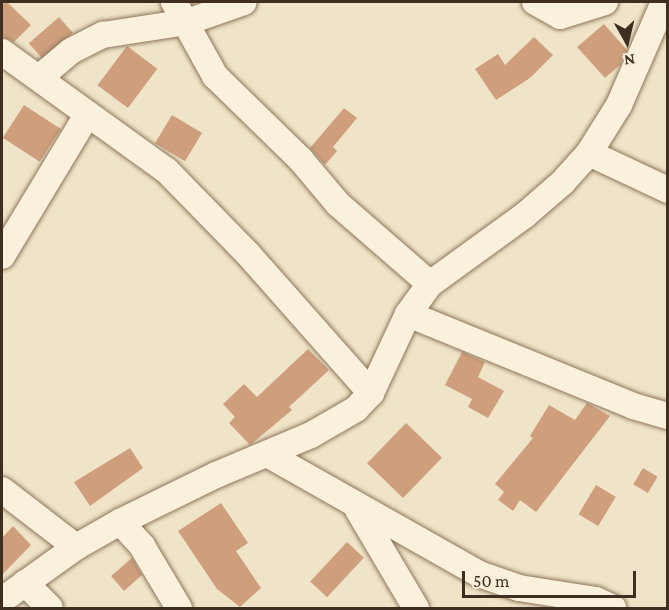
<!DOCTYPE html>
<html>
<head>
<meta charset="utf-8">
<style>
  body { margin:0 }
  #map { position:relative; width:669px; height:610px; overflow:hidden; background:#f0e4c8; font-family:"Crimson Pro",serif }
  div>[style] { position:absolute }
  .building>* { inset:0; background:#cf9f7d; transform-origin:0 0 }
  .roads { filter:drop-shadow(0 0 2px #8d765c) drop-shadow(0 0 2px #8d765c) }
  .minor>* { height:26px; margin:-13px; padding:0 13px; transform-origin:13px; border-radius:13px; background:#faf1dc }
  span { translate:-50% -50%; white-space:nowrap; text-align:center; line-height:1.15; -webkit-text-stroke:4.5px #f7eed8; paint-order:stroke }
  .frame { position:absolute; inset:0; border:3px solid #3d2e20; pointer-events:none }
  .north { position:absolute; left:597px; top:12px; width:60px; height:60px; -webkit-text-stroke:4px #f7eed8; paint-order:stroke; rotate:172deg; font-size:16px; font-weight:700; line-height:24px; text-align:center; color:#3d2e20 }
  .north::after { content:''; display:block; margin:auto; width:21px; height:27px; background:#3d2e20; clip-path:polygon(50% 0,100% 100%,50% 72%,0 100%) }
  .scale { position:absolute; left:462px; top:571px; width:174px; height:27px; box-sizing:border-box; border:3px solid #3d2e20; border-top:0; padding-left:8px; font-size:18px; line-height:21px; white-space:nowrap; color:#3d2e20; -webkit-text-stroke:4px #f7eed8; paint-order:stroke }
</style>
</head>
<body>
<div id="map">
  <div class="building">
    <div style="clip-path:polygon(2px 2px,7px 2px,31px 25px,14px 42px,2px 37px)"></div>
    <div style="left:59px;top:17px;width:21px;height:40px;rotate:49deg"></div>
    <div style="clip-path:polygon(604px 24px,627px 50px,620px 65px,605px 78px,577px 47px)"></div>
    <div style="clip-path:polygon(534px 37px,553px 55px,530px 78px,496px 100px,475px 69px,498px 54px,505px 65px)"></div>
    <div style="left:127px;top:46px;width:38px;height:49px;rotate:37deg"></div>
    <div style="left:24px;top:105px;width:44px;height:39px;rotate:33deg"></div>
    <div style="clip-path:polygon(344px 108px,357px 118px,333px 147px,337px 151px,325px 165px,310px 148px)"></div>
    <div style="left:172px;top:115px;width:35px;height:33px;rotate:31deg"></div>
    <div style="clip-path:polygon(308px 349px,329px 370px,289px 407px,292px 410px,250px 445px,229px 423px,235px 417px,223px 404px,244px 384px,257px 397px)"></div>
    <div style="clip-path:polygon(462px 352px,485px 362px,478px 377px,504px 391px,488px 418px,468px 407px,472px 399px,445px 385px)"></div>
    <div style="clip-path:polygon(587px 403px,610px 416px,536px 512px,520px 500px,513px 511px,498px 500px,504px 492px,495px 484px,533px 438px,530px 436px,549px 405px,575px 420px)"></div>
    <div style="left:406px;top:423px;width:50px;height:56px;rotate:44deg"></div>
    <div style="clip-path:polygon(130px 448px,143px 468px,90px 506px,74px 482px)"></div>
    <div style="left:643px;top:468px;width:17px;height:19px;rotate:31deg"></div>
    <div style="left:596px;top:485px;width:23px;height:34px;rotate:31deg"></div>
    <div style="clip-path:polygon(221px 503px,248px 543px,236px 551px,261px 588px,240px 607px,217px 589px,178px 531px)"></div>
    <div style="clip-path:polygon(13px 526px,31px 545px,2px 575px,2px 538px)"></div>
    <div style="left:347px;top:542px;width:23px;height:54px;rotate:43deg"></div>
    <div style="clip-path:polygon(132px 558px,142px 575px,124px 591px,111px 576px)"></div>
  </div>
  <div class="roads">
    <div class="minor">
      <div style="left:174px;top:2px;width:85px;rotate:61deg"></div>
      <div style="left:215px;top:76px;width:120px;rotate:44.3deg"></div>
      <div style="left:301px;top:160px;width:57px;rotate:49.9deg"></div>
      <div style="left:338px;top:204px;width:122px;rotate:41deg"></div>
      <div style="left:535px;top:2px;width:29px;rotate:29deg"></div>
      <div style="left:560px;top:16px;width:47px;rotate:-17.3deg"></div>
      <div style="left:2px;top:52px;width:203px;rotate:35.8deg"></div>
      <div style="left:167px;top:171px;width:116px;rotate:45.7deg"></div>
      <div style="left:248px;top:254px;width:186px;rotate:48.5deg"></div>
      <div style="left:39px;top:78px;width:42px;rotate:-40.2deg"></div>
      <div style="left:71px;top:51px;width:36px;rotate:-27deg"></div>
      <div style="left:103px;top:35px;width:85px;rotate:-8.8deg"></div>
      <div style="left:187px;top:22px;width:60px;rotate:-19.3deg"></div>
      <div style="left:589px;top:153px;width:87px;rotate:25.1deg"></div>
      <div style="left:2px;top:256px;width:165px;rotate:-58.9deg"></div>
      <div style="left:408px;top:314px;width:243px;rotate:22.2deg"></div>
      <div style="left:633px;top:406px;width:36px;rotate:16deg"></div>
      <div style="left:267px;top:454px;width:244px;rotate:29.5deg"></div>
      <div style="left:479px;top:574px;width:42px;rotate:19.3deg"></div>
      <div style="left:519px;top:588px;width:78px;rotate:8.9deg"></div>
      <div style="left:596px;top:600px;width:19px;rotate:25deg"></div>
      <div style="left:2px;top:490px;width:93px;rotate:37.6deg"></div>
      <div style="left:358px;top:510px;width:114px;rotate:59.4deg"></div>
      <div style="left:120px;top:522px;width:33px;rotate:47deg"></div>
      <div style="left:142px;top:546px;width:72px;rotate:59.2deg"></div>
      <div style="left:25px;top:583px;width:35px;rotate:45deg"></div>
      <div style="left:2px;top:600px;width:91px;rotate:-35.6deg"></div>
      <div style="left:76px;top:547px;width:51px;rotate:-29.6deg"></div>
      <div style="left:120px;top:522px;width:107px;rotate:-26.1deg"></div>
      <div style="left:216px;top:475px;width:103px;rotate:-22.8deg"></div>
      <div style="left:311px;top:435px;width:52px;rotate:-30deg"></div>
      <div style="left:356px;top:409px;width:22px;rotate:-47deg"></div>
      <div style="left:371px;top:393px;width:87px;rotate:-64.9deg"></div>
      <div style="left:408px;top:314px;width:37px;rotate:-54deg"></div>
      <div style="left:430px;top:284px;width:117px;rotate:-36deg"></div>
      <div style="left:525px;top:215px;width:49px;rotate:-40.9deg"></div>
      <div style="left:562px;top:183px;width:40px;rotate:-48deg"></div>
      <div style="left:589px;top:153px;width:57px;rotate:-58deg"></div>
      <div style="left:619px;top:105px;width:112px;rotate:-66.4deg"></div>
    </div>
  </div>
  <div class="frame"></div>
  <div class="north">N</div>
  <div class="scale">50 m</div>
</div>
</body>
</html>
